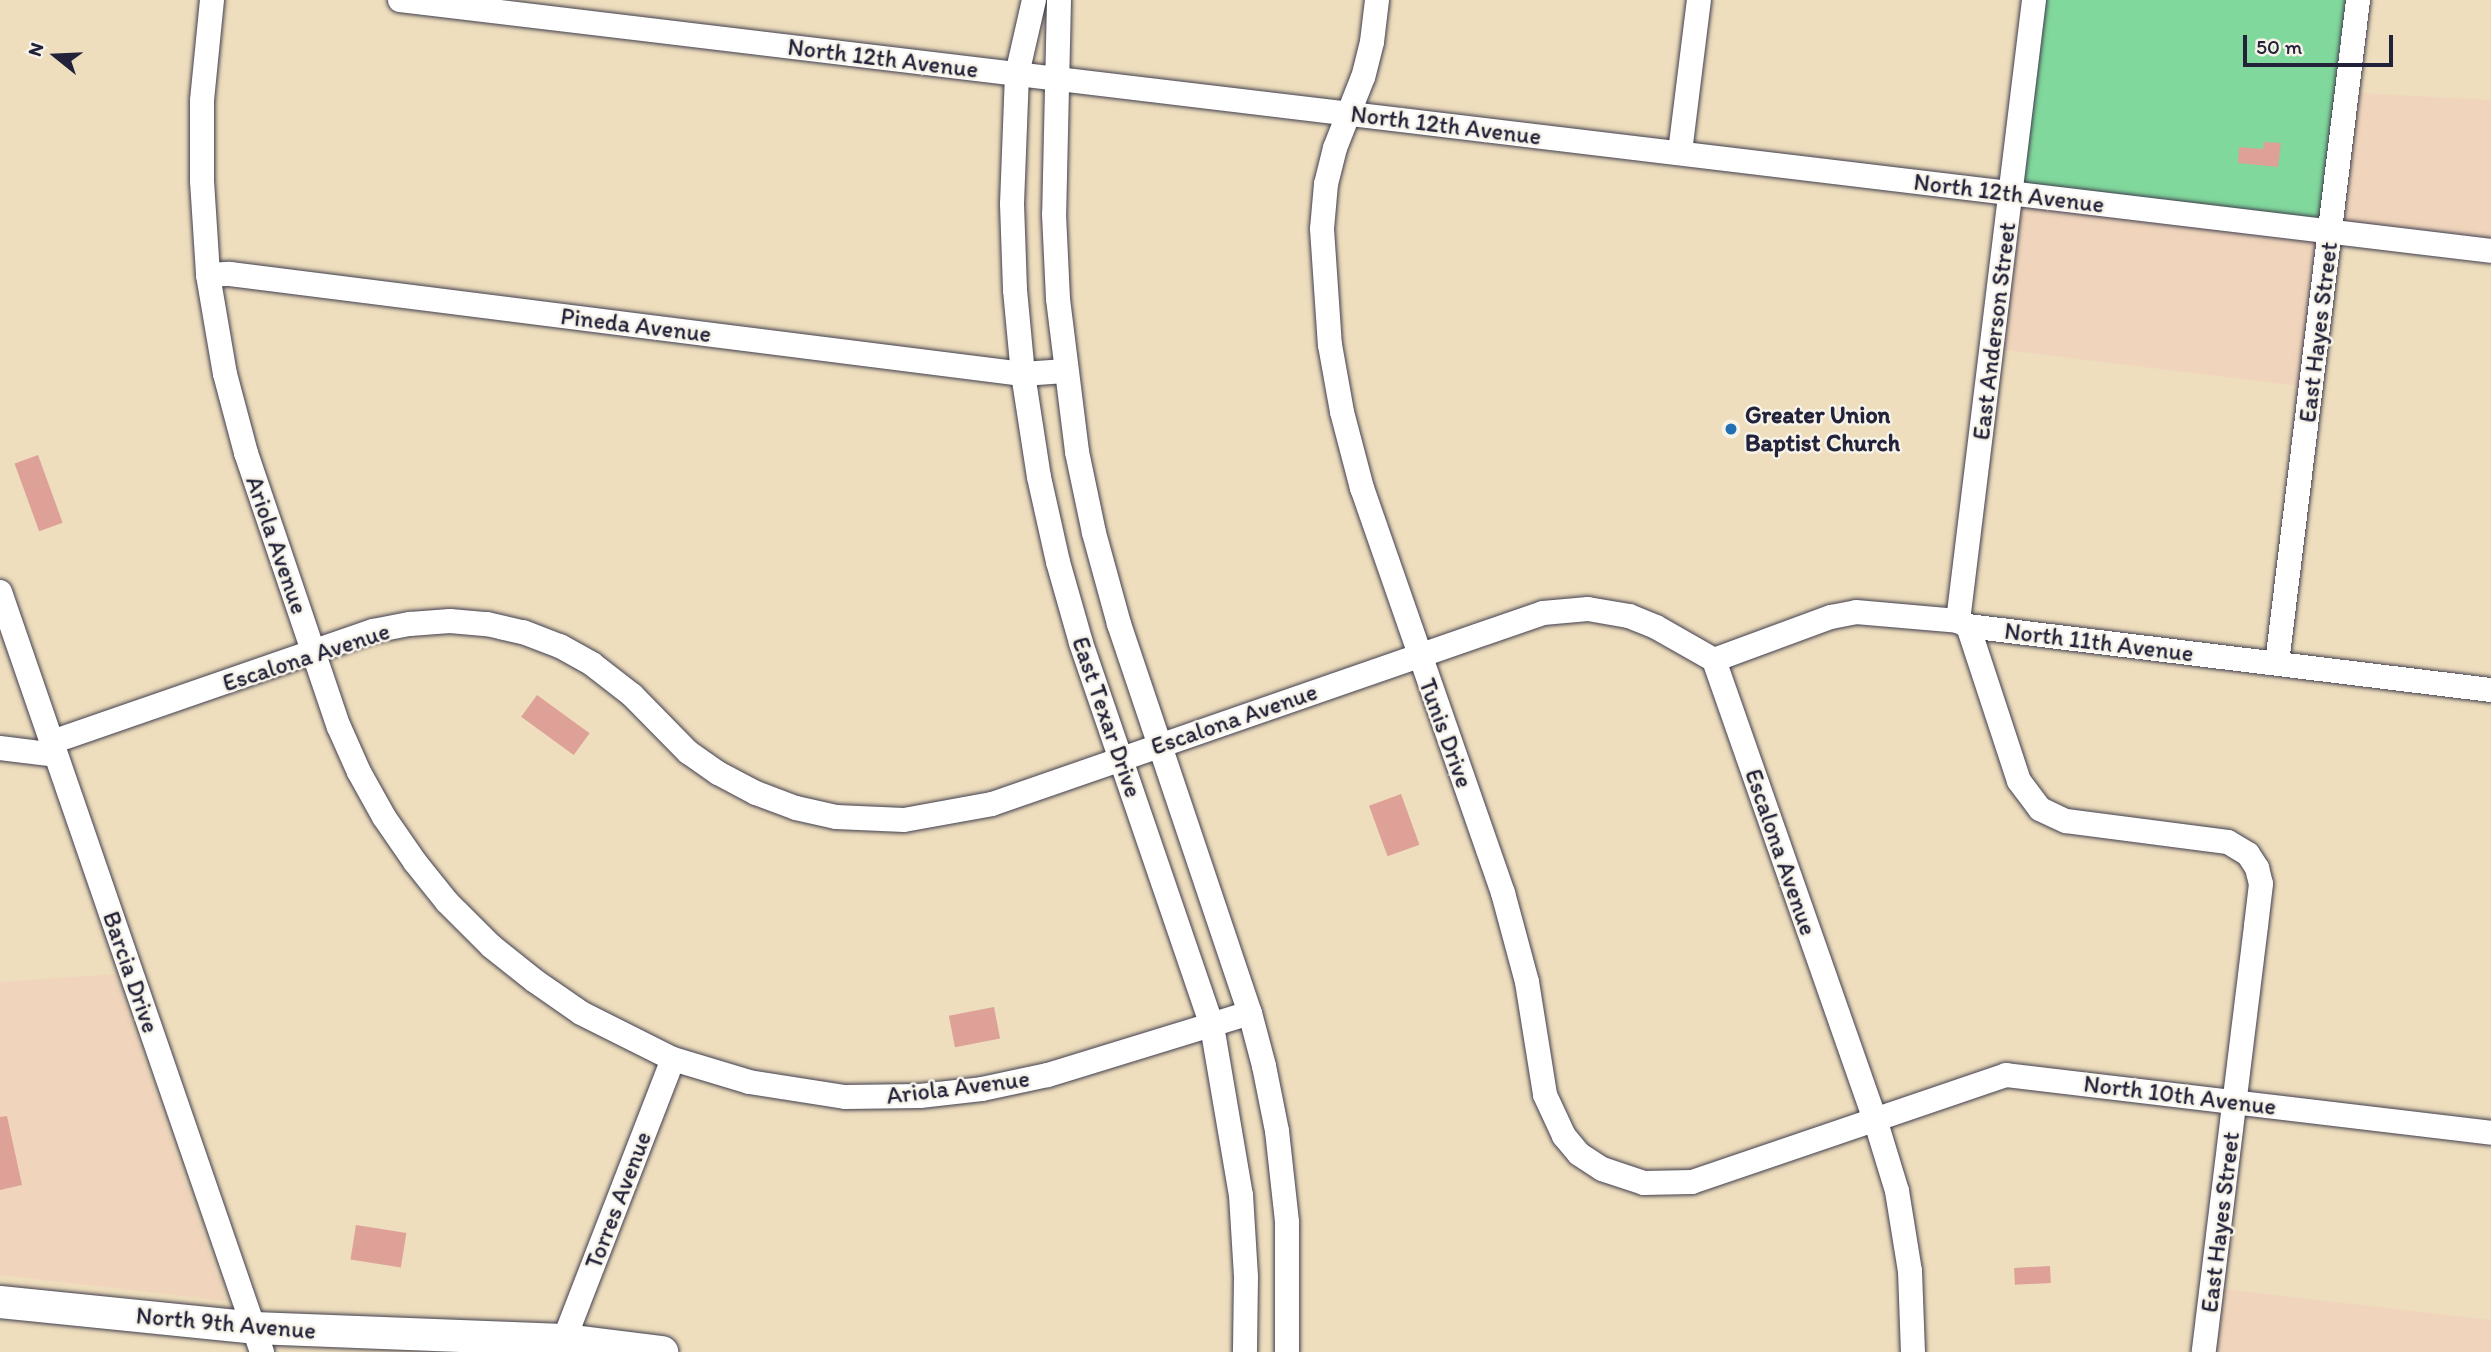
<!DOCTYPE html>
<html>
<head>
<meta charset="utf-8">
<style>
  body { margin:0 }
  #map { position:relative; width:2491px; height:1352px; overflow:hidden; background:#eedebd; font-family:Itim,sans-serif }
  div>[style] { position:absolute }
  .built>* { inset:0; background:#f0d5bc; transform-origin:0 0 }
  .green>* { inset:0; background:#80d89c }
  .building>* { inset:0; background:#dea198; transform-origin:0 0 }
  .roads { filter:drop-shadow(0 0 2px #413e4e) drop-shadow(0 0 2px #413e4e) }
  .minor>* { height:24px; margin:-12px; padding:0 12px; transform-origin:12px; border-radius:12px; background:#fff }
  .major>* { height:32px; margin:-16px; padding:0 16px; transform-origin:16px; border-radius:16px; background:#fff }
  .dots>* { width:19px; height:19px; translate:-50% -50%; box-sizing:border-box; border:4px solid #f7f3e8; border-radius:50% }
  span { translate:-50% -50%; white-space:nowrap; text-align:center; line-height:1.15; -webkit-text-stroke:5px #f7f3e8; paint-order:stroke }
  .street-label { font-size:24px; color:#22223b }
  .poi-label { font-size:24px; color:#22223b; font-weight:700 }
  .left { translate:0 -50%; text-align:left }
  .north { position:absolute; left:21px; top:21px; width:70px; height:70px; -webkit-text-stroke:5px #f7f3e8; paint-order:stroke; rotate:288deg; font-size:19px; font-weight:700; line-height:28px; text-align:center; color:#22223b }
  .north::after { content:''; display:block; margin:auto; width:24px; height:32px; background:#22223b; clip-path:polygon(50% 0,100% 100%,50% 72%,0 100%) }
  .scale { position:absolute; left:2243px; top:35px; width:150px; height:32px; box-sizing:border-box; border:4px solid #22223b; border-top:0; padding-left:9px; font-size:21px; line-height:24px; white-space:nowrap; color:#22223b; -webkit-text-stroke:5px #f7f3e8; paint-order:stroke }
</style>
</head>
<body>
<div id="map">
  <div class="built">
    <div style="clip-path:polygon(2359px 93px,2491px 100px,2491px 240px,2344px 223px)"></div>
    <div style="left:2022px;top:205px;width:298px;height:146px;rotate:7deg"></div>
    <div style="clip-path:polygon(115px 974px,226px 1301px,0 1275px,0 982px)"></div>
    <div style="clip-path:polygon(2224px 1289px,2491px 1320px,2491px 1352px,2216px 1352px)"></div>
  </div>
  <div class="green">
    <div style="clip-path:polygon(2034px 0,2358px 0,2331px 232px,2011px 193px)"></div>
  </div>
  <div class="building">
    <div style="clip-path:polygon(2264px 142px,2281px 143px,2278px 167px,2238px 163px,2239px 147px,2263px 149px)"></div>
    <div style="left:38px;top:455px;width:72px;height:25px;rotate:70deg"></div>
    <div style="left:537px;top:695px;width:65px;height:27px;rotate:36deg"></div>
    <div style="left:1401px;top:794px;width:54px;height:34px;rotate:70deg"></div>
    <div style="left:994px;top:1007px;width:32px;height:46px;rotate:79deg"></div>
    <div style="clip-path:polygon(7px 1116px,22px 1185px,0 1190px,0 1117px)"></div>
    <div style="left:356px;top:1225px;width:51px;height:35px;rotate:9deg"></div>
    <div style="left:2050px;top:1266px;width:17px;height:36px;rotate:87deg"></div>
  </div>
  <div class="roads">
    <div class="minor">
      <div style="left:212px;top:0;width:101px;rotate:95.7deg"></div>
      <div style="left:202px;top:101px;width:80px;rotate:90deg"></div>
      <div style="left:202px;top:181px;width:94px;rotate:86.3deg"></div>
      <div style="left:208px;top:275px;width:100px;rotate:80.3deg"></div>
      <div style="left:225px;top:374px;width:82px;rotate:75.1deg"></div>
      <div style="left:246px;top:453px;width:289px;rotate:71.3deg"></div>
      <div style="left:339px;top:727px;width:49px;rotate:66deg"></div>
      <div style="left:359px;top:772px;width:51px;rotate:60.9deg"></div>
      <div style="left:384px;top:817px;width:55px;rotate:55.4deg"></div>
      <div style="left:415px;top:862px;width:51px;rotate:51.3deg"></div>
      <div style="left:447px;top:902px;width:62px;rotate:45deg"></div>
      <div style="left:491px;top:946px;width:56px;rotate:38.5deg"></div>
      <div style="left:535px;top:981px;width:56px;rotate:34.8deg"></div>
      <div style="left:581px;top:1013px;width:103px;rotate:26.6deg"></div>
      <div style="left:673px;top:1059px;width:79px;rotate:16.8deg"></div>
      <div style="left:749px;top:1082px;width:97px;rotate:8.9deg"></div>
      <div style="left:845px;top:1097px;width:75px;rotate:-0.8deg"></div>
      <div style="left:920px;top:1096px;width:62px;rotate:-6.4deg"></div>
      <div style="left:982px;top:1089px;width:67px;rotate:-12deg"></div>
      <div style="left:1048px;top:1075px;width:211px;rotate:-17.1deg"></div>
      <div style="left:400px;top:0;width:2106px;rotate:6.84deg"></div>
      <div style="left:1034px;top:0;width:76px;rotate:102.9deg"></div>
      <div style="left:1017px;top:74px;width:130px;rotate:92.2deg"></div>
      <div style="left:1012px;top:204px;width:86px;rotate:88deg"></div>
      <div style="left:1015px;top:290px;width:84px;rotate:84.6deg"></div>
      <div style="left:1023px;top:374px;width:104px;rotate:81.2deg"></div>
      <div style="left:1039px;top:477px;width:87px;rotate:77.4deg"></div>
      <div style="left:1058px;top:562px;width:84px;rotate:74.1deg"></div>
      <div style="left:1081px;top:643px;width:405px;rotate:71.1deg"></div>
      <div style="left:1212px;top:1026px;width:171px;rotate:80.3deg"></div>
      <div style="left:1241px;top:1195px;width:82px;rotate:86.5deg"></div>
      <div style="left:1246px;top:1277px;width:75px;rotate:90.8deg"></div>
      <div style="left:1059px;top:0;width:214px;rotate:91.3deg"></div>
      <div style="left:1054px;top:214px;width:85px;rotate:87.3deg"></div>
      <div style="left:1058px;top:299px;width:154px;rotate:82.9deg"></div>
      <div style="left:1077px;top:452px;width:83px;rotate:78.1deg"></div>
      <div style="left:1094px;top:533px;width:94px;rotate:74.6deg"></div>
      <div style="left:1119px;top:624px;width:410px;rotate:71.4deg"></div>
      <div style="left:1250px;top:1013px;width:55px;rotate:75.2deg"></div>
      <div style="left:1264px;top:1066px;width:66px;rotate:78.7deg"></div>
      <div style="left:1277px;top:1131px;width:92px;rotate:83.7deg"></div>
      <div style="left:1287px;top:1222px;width:130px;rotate:90deg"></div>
      <div style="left:1377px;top:0;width:42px;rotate:96.8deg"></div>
      <div style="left:1372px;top:42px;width:36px;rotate:104deg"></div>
      <div style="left:1363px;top:77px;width:76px;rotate:111.5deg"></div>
      <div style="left:1335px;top:148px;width:37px;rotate:104deg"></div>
      <div style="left:1326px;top:184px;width:45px;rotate:95.1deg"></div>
      <div style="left:1322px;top:229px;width:116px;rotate:86.1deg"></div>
      <div style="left:1330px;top:345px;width:68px;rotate:79.8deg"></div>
      <div style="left:1342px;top:412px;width:79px;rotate:75.3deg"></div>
      <div style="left:1362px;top:488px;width:429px;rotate:70.8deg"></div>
      <div style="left:1503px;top:893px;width:92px;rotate:74.9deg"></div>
      <div style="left:1527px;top:982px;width:114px;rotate:80.9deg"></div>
      <div style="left:1545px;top:1095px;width:45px;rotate:65.1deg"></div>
      <div style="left:1564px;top:1136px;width:23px;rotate:50deg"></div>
      <div style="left:1579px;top:1154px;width:27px;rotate:33deg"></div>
      <div style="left:1602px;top:1169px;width:44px;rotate:18.4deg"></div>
      <div style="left:1644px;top:1183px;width:48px;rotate:-1.2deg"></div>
      <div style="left:1692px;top:1182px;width:332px;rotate:-18.8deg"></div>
      <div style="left:2006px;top:1075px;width:488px;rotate:6.8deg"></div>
      <div style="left:1680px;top:152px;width:153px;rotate:-82.9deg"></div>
      <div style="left:208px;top:275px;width:22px;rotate:-3deg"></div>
      <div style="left:230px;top:274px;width:799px;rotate:7.19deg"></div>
      <div style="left:1023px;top:374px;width:42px;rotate:-4.1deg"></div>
      <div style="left:0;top:592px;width:804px;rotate:70.98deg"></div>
      <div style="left:1958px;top:621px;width:626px;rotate:-83.02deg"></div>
      <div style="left:1968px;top:626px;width:163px;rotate:71.8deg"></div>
      <div style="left:2019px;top:781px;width:35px;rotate:53deg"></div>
      <div style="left:2040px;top:809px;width:29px;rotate:25deg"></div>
      <div style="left:2066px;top:821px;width:163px;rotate:7.4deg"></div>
      <div style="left:2228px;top:842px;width:23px;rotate:31deg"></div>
      <div style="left:2248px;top:854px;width:17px;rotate:57deg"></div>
      <div style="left:2257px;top:868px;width:16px;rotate:76deg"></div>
      <div style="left:2261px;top:884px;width:42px;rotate:96.8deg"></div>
      <div style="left:2256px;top:926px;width:429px;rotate:97deg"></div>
      <div style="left:1714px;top:660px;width:125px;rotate:-20.2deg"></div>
      <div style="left:1831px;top:617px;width:25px;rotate:-11deg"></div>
      <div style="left:1856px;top:612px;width:102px;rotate:5deg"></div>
      <div style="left:1958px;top:621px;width:11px;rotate:27deg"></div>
      <div style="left:1968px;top:626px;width:527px;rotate:6.98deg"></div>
      <div style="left:2277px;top:663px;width:668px;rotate:-83.03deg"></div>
      <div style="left:52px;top:742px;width:340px;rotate:-19.1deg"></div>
      <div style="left:373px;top:631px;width:38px;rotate:-11deg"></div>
      <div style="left:410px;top:624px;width:40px;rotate:-4.3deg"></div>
      <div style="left:450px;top:621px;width:37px;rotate:5deg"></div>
      <div style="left:487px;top:624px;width:37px;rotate:13deg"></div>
      <div style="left:523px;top:632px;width:40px;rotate:21deg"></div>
      <div style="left:560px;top:646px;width:37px;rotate:29deg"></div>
      <div style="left:592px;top:664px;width:51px;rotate:37.8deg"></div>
      <div style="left:632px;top:695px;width:80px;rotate:45.5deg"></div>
      <div style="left:688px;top:752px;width:37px;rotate:35deg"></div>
      <div style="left:718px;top:773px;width:43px;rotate:27.8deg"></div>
      <div style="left:756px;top:793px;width:43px;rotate:20.6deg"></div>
      <div style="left:796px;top:808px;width:41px;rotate:12.7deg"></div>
      <div style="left:836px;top:817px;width:68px;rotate:2.5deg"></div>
      <div style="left:904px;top:820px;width:89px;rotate:-10.3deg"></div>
      <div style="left:992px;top:804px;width:583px;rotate:-19.12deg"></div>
      <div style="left:1543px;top:613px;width:45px;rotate:-5.1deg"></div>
      <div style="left:1588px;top:609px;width:42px;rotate:9.7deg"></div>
      <div style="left:1629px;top:616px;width:29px;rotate:22deg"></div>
      <div style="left:1656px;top:627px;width:67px;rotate:29.6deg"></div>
      <div style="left:1714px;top:660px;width:486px;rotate:70.7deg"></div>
      <div style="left:1875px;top:1119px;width:75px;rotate:73deg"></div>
      <div style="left:1897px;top:1191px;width:81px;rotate:80.8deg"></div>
      <div style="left:1910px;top:1271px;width:81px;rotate:87.9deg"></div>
      <div style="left:0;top:748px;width:56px;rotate:7.1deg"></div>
      <div style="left:564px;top:1340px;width:301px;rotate:-68.8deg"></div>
    </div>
    <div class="major">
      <div style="left:0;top:1302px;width:255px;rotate:5.8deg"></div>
      <div style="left:254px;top:1328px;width:310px;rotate:2.2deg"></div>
      <div style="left:564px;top:1340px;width:99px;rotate:7deg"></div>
    </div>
  </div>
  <div class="dots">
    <div style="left:1731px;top:429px;background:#1f6fb2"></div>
  </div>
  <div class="street-label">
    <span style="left:883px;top:58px;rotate:7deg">North 12th Avenue</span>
    <span style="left:1446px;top:125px;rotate:7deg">North 12th Avenue</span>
    <span style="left:2009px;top:193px;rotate:7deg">North 12th Avenue</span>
    <span style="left:636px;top:325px;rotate:7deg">Pineda Avenue</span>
    <span style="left:1994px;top:331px;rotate:-83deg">East Anderson Street</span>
    <span style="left:2318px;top:332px;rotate:-83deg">East Hayes Street</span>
    <span style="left:277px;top:545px;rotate:71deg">Ariola Avenue</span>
    <span style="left:2099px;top:642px;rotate:7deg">North 11th Avenue</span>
    <span style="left:306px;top:657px;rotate:-18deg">Escalona Avenue</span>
    <span style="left:1107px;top:717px;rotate:71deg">East Texar Drive</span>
    <span style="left:1234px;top:719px;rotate:-19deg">Escalona Avenue</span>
    <span style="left:1446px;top:733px;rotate:70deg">Tunis Drive</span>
    <span style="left:1781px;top:852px;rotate:71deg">Escalona Avenue</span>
    <span style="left:131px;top:972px;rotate:71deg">Barcia Drive</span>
    <span style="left:958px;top:1087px;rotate:-7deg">Ariola Avenue</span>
    <span style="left:2180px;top:1095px;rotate:7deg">North 10th Avenue</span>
    <span style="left:618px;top:1200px;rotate:-69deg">Torres Avenue</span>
    <span style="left:2220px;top:1222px;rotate:-83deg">East Hayes Street</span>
    <span style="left:226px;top:1323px;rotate:5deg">North 9th Avenue</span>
  </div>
  <div class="poi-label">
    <span class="left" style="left:1745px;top:429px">Greater Union<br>Baptist Church</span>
  </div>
  <div class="north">N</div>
  <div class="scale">50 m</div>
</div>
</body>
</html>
